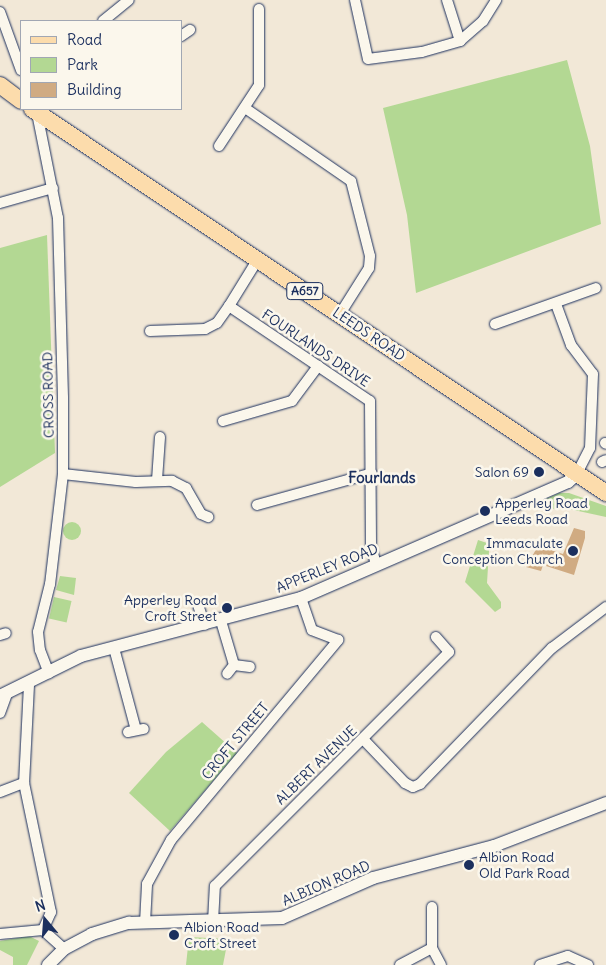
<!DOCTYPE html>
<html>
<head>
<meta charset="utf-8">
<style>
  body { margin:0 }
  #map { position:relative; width:606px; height:965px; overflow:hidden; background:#f2e8d7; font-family:Delius,sans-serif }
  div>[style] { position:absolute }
  .green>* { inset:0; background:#b3d893; transform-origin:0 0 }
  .round { border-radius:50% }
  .building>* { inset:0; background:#d0ab82 }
  .roads { filter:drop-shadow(0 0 1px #1b2f5e) drop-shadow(0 0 1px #1b2f5e) }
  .minor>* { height:10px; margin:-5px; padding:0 5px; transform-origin:5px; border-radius:5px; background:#fbf7ec }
  .tertiary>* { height:12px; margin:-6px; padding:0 6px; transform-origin:6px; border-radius:6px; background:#fbf7ec }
  .primary>* { height:16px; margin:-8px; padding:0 8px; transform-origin:8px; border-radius:8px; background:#fcdcac }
  .dots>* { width:14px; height:14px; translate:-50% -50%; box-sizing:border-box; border:2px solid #fbf7ec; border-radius:50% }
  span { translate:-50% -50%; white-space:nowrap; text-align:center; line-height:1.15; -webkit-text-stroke:5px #fbf7ec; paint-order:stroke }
  .shield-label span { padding:1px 4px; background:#fbf7ec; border:1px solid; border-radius:4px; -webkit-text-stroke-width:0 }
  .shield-label { font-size:12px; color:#1b2f5e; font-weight:700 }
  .street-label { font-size:14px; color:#1b2f5e }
  .poi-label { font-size:14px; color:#1b2f5e }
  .right { translate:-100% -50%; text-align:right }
  .left { translate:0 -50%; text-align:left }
  .neighbourhood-label { font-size:15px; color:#1b2f5e; font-weight:700 }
  .legend { position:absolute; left:20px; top:20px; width:162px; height:90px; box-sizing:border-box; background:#fbf7ec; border:1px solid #a1a7b3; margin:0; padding:6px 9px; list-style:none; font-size:15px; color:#1b2f5e }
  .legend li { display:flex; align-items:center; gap:10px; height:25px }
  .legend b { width:25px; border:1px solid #a1a7b3 }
  .north { position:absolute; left:20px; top:895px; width:50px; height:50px; -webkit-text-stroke:4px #fbf7ec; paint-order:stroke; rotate:342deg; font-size:14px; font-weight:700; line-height:20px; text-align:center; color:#1b2f5e }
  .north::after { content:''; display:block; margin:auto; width:18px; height:22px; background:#1b2f5e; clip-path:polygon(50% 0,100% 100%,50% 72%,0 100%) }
</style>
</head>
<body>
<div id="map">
  <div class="green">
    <div style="clip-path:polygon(567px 60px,590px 146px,601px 224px,416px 293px,407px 215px,383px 108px)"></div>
    <div style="clip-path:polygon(47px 235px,55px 453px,0 487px,0 248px)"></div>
    <div style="clip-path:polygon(559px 493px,569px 493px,606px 506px,606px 517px,560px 507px,549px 510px,544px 504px,546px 499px)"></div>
    <div class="round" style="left:63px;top:522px;width:18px;height:18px"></div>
    <div style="clip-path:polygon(478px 540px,487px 543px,489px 551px,487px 583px,501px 602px,501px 608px,495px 612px,465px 582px)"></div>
    <div style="clip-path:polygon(60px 576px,76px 578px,74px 595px,56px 590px)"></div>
    <div style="left:54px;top:597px;width:18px;height:22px;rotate:13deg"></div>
    <div style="clip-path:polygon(202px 722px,237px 753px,170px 831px,129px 793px,166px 752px)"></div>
    <div style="clip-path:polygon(29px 936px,39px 941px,27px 965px,13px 965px,13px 957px,0 950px,0 941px)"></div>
    <div style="clip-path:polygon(189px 937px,228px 939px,223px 965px,186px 965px)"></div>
  </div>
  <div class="building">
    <div style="clip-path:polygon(574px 528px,585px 531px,585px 538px,574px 575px,543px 565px,541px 571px,526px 567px,538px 546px,563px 554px)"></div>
  </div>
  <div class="roads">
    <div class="minor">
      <div style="left:355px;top:0;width:60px;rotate:77.6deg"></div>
      <div style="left:368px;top:59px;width:54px;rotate:-7.4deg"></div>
      <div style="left:422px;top:52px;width:40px;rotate:-16deg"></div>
      <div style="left:460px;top:41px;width:30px;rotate:-41deg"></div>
      <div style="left:483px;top:21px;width:25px;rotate:-58deg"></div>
      <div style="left:447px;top:0;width:43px;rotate:72.4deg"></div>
      <div style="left:0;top:12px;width:62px;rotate:70.1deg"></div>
      <div style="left:103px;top:21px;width:33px;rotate:-39deg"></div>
      <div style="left:181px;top:36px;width:11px;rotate:-34deg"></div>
      <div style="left:245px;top:108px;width:129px;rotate:34.6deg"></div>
      <div style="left:351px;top:181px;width:77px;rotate:75.8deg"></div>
      <div style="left:370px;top:256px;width:12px;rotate:95deg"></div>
      <div style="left:369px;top:268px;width:54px;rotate:122.2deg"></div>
      <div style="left:37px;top:113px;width:107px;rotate:78.7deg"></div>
      <div style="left:58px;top:218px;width:180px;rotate:88.4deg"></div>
      <div style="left:63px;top:398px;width:76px;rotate:90deg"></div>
      <div style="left:63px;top:474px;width:111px;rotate:96.7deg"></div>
      <div style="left:50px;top:584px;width:49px;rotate:104deg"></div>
      <div style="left:38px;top:632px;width:18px;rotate:84deg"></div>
      <div style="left:40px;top:650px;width:25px;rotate:69deg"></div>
      <div style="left:219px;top:146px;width:73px;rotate:-56.7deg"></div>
      <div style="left:259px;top:85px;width:76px;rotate:-90deg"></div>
      <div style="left:0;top:203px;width:55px;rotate:-15.8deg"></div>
      <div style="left:258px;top:259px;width:55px;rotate:121.7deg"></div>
      <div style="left:229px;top:306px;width:170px;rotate:34deg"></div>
      <div style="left:370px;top:401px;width:145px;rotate:89.6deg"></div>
      <div style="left:371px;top:546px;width:20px;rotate:75deg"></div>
      <div style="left:556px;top:304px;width:44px;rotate:69.9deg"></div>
      <div style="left:571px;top:345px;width:36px;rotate:53deg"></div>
      <div style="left:593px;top:374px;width:74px;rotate:92.3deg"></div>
      <div style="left:590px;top:448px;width:29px;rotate:117deg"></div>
      <div style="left:495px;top:324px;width:107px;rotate:-19.6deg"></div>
      <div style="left:150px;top:331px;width:55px;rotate:-2.1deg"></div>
      <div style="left:205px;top:329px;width:13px;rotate:-27deg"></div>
      <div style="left:217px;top:323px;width:21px;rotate:-55deg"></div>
      <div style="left:223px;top:421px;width:72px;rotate:-16.2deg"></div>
      <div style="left:292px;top:401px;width:44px;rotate:-53.4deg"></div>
      <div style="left:605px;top:443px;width:1px;rotate:45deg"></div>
      <div style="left:602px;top:462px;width:4px;rotate:-27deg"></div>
      <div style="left:63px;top:474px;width:73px;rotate:6.3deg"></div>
      <div style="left:136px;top:482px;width:36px;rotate:-2deg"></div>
      <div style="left:172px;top:481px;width:16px;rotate:27deg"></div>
      <div style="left:186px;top:488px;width:30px;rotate:60deg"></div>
      <div style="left:201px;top:514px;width:8px;rotate:23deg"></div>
      <div style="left:157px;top:480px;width:43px;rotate:-86deg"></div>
      <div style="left:257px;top:505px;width:119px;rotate:-15.5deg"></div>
      <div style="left:198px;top:605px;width:21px;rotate:71deg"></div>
      <div style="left:221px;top:621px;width:46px;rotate:73.5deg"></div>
      <div style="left:234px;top:665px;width:11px;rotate:128deg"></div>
      <div style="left:0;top:635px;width:6px;rotate:-18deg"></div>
      <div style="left:114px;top:648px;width:85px;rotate:75deg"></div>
      <div style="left:234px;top:665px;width:16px;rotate:7deg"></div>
      <div style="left:29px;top:685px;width:98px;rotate:92.9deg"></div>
      <div style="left:24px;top:783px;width:132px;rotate:78.2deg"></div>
      <div style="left:51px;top:912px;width:20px;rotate:114deg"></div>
      <div style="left:0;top:713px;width:20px;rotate:-70deg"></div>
      <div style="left:128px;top:732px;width:16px;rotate:-11deg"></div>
      <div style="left:363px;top:739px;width:61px;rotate:46.3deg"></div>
      <div style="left:405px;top:783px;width:9px;rotate:27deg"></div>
      <div style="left:413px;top:787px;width:8px;rotate:-23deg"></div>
      <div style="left:420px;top:784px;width:190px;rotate:-45.9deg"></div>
      <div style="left:552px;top:648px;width:68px;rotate:-37.2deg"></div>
      <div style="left:0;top:792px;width:26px;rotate:-21deg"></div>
      <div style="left:432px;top:907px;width:41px;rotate:90deg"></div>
      <div style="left:432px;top:948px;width:19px;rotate:62deg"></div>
      <div style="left:213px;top:922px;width:36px;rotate:-87deg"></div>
      <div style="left:215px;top:886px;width:331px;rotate:-45deg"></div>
      <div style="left:449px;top:652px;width:20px;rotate:-131deg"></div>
      <div style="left:145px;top:923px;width:39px;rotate:-87deg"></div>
      <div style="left:147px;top:884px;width:50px;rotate:-61.4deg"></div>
      <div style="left:171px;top:840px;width:261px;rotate:-50.1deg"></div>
      <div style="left:338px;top:640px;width:28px;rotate:-159deg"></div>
      <div style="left:312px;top:630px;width:34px;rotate:-109deg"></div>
      <div style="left:0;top:934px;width:43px;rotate:-5.3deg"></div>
      <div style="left:43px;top:930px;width:28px;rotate:42deg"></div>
      <div style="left:400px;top:965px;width:36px;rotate:-28deg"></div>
      <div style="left:540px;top:965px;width:29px;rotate:-18deg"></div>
      <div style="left:568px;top:956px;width:22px;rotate:24deg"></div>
    </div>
    <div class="tertiary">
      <div style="left:0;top:696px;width:90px;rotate:-26.3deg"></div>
      <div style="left:81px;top:656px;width:228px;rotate:-14.8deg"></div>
      <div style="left:301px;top:598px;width:291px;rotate:-23.5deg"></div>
      <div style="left:568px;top:482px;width:12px;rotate:-42deg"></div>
      <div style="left:48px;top:965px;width:23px;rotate:-45deg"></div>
      <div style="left:64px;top:949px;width:32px;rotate:-28deg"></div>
      <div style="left:92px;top:934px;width:39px;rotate:-17deg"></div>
      <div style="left:129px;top:923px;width:153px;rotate:-1.9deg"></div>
      <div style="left:282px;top:918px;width:99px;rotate:-23.7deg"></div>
      <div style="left:373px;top:878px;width:125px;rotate:-14.8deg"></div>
      <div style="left:494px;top:846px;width:120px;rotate:-21deg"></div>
    </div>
    <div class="primary">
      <div style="left:0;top:85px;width:26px;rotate:37deg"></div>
      <div style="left:32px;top:109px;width:691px;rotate:33.78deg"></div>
    </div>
  </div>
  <div class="dots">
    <div style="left:539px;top:472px;background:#1b2f5e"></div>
    <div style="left:485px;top:511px;background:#1b2f5e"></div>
    <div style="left:573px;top:551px;background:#1b2f5e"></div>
    <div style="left:227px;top:608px;background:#1b2f5e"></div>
    <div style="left:469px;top:865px;background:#1b2f5e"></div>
    <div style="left:174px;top:935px;background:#1b2f5e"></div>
  </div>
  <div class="shield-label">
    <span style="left:305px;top:291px">A657</span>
  </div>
  <div class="street-label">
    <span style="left:369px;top:334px;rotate:34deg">LEEDS ROAD</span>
    <span style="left:316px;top:348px;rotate:34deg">FOURLANDS DRIVE</span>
    <span style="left:48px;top:395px;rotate:-91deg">CROSS ROAD</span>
    <span style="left:327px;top:568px;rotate:-22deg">APPERLEY ROAD</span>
    <span style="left:235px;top:741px;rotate:-50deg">CROFT STREET</span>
    <span style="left:316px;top:765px;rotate:-44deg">ALBERT AVENUE</span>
    <span style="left:326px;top:883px;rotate:-23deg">ALBION ROAD</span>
  </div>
  <div class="poi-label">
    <span class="right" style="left:529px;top:472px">Salon 69</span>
    <span class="left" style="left:495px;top:511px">Apperley Road<br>Leeds Road</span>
    <span class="right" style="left:563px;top:551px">Immaculate<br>Conception Church</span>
    <span class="right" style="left:217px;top:608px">Apperley Road<br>Croft Street</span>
    <span class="left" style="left:479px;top:865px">Albion Road<br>Old Park Road</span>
    <span class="left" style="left:184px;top:935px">Albion Road<br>Croft Street</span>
  </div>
  <div class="neighbourhood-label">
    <span style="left:382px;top:478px">Fourlands</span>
  </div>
  <ul class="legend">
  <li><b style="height:6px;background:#fcdcac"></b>Road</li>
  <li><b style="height:14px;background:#b3d893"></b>Park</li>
  <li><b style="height:14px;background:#d0ab82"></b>Building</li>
  </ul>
  <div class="north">N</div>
</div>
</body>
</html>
